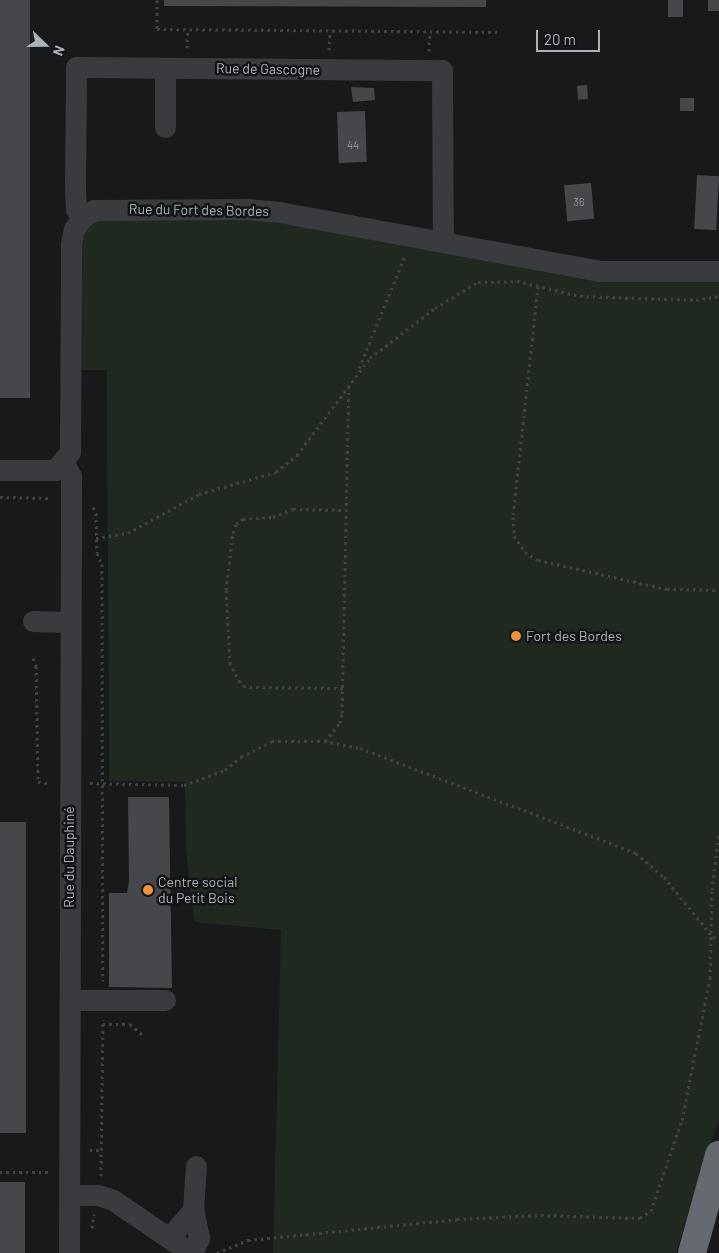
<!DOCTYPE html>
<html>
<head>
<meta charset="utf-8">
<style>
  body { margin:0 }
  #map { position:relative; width:719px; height:1253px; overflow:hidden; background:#18191a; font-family:Barlow,sans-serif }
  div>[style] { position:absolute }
  .green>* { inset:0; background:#202920 }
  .building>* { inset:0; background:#45474a; transform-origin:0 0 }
  .path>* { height:3px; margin-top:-1.5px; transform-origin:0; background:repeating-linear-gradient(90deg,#3f4346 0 2.5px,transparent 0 6.5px) }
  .minor>* { height:21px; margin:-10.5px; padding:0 10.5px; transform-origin:10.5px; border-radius:10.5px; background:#393b3f }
  .highway>* { height:28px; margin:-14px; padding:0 14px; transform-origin:14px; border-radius:14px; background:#656a70 }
  .dots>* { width:14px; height:14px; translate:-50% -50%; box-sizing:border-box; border:2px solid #131415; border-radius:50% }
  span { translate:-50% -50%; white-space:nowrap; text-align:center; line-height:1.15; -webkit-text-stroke:5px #131415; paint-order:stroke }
  .number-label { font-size:11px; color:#92979e }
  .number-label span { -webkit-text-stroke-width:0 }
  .street-label { font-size:14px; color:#abb2ba }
  .poi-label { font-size:14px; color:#abb2ba }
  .left { translate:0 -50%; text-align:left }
  .north { position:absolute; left:20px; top:20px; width:50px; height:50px; -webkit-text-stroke:4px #131415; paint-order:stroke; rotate:112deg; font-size:14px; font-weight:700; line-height:20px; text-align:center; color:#abb2ba }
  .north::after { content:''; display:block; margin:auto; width:18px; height:22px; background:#abb2ba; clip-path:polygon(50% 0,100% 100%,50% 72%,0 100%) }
  .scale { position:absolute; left:536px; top:30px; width:64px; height:22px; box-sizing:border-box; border:2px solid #abb2ba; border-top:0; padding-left:6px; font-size:15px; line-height:18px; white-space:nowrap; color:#abb2ba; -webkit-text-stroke:4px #131415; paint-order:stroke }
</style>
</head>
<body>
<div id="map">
  <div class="green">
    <div style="clip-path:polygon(246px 209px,551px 263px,719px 271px,719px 1119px,676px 1253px,273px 1253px,281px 930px,194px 922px,186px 850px,185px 782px,109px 781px,107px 370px,70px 370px,82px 218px)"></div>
  </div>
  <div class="building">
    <div style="left:0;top:0;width:30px;height:398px"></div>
    <div style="clip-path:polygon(164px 0,486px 0,486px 7px,164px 6px)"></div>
    <div style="left:668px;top:0;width:15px;height:17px"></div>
    <div style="left:708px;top:0;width:11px;height:11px"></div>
    <div style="left:587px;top:85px;width:14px;height:10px;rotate:86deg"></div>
    <div style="clip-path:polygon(351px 87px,374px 88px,375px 100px,353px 102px)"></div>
    <div style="left:680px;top:98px;width:14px;height:13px"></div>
    <div style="left:365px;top:111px;width:51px;height:28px;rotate:88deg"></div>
    <div style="left:697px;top:175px;width:22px;height:54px;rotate:3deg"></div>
    <div style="left:591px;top:183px;width:36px;height:27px;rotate:85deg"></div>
    <div style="clip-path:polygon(128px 797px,169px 797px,172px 988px,109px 987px,109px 893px,127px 893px,129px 881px)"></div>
    <div style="left:0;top:822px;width:26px;height:311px"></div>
    <div style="left:0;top:1182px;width:25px;height:71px"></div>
  </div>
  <div class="path">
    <div style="left:157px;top:0;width:29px;rotate:90deg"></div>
    <div style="left:157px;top:29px;width:344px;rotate:0.5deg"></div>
    <div style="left:187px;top:48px;width:18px;rotate:-87deg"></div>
    <div style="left:329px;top:50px;width:19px;rotate:-87deg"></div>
    <div style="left:429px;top:51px;width:19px;rotate:-87deg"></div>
    <div style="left:538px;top:286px;width:232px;rotate:96.2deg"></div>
    <div style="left:513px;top:517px;width:19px;rotate:87deg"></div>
    <div style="left:514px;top:536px;width:19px;rotate:55deg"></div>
    <div style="left:525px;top:552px;width:15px;rotate:32deg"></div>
    <div style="left:538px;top:560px;width:132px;rotate:12.7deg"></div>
    <div style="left:667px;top:589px;width:52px;rotate:1.1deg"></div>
    <div style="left:359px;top:368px;width:121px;rotate:-67.7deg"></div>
    <div style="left:0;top:497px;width:50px;rotate:1.1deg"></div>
    <div style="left:93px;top:507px;width:7px;rotate:63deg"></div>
    <div style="left:96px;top:513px;width:40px;rotate:88.6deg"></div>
    <div style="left:97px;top:553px;width:12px;rotate:66deg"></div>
    <div style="left:102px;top:564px;width:417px;rotate:89.9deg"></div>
    <div style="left:96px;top:538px;width:32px;rotate:-9deg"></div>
    <div style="left:128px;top:533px;width:81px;rotate:-28.8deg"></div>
    <div style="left:199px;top:494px;width:80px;rotate:-15.9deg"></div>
    <div style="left:276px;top:472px;width:27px;rotate:-39deg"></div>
    <div style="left:297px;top:455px;width:121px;rotate:-53deg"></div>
    <div style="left:370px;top:358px;width:82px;rotate:-37.6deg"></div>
    <div style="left:435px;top:308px;width:50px;rotate:-31.2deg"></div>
    <div style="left:478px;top:282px;width:39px;rotate:-1deg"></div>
    <div style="left:517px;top:281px;width:65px;rotate:13.4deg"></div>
    <div style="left:580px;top:296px;width:116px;rotate:2deg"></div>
    <div style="left:696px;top:300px;width:23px;rotate:-10deg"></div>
    <div style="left:33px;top:658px;width:9px;rotate:69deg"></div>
    <div style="left:36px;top:666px;width:116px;rotate:89deg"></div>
    <div style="left:38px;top:782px;width:11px;rotate:5deg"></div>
    <div style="left:343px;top:688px;width:98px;rotate:-179.4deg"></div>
    <div style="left:245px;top:687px;width:7px;rotate:-135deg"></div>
    <div style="left:240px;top:682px;width:21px;rotate:-119deg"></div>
    <div style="left:230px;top:664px;width:74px;rotate:-93.1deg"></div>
    <div style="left:226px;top:590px;width:57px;rotate:-83deg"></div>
    <div style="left:233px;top:533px;width:9px;rotate:-72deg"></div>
    <div style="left:236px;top:524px;width:9px;rotate:-36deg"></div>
    <div style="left:243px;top:519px;width:30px;rotate:-4deg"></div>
    <div style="left:273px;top:517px;width:22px;rotate:-22deg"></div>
    <div style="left:293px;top:509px;width:53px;rotate:1.1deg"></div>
    <div style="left:325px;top:741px;width:23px;rotate:-50deg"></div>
    <div style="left:340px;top:723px;width:10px;rotate:-79deg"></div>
    <div style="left:342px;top:713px;width:330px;rotate:-88.8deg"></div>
    <div style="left:90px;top:783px;width:94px;rotate:1.2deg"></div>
    <div style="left:184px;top:785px;width:44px;rotate:-20.1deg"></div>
    <div style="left:225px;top:770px;width:21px;rotate:-39deg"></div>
    <div style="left:241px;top:757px;width:35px;rotate:-27deg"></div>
    <div style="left:272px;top:741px;width:52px"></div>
    <div style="left:324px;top:741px;width:37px;rotate:11deg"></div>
    <div style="left:360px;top:748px;width:295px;rotate:20.8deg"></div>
    <div style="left:636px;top:853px;width:37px;rotate:41deg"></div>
    <div style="left:664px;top:877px;width:77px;rotate:50.8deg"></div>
    <div style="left:713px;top:937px;width:6px;rotate:9deg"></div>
    <div style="left:103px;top:1024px;width:27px"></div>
    <div style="left:130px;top:1024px;width:18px;rotate:41deg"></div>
    <div style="left:90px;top:1150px;width:12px"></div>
    <div style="left:0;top:1172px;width:48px"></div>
    <div style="left:101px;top:1176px;width:156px;rotate:-89.3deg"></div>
    <div style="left:92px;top:1228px;width:14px;rotate:-82deg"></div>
    <div style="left:217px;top:1253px;width:34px;rotate:-23deg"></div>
    <div style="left:248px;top:1240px;width:210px;rotate:-5.7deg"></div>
    <div style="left:457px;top:1219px;width:84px;rotate:-2.7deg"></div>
    <div style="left:541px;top:1215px;width:99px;rotate:1.7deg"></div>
    <div style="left:640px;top:1218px;width:13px;rotate:-32deg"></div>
    <div style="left:651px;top:1211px;width:96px;rotate:-71.2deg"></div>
    <div style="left:682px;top:1120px;width:145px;rotate:-78.8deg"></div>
    <div style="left:710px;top:978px;width:88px;rotate:-88.7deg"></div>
    <div style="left:712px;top:890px;width:56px;rotate:-82.9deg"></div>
  </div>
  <div class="minor">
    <div style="left:165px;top:127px;width:59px;rotate:-90deg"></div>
    <div style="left:82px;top:218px;width:11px;rotate:-124deg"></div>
    <div style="left:76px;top:209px;width:19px;rotate:-93deg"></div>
    <div style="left:75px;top:190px;width:123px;rotate:-89.5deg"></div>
    <div style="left:76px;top:67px;width:366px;rotate:0.5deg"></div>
    <div style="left:442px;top:70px;width:171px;rotate:89.7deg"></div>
    <div style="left:64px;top:463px;width:15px;rotate:62deg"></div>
    <div style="left:71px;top:476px;width:22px;rotate:90deg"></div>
    <div style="left:71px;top:498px;width:755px;rotate:90.15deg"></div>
    <div style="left:0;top:470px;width:55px"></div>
    <div style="left:55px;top:470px;width:23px;rotate:-50deg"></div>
    <div style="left:70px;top:452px;width:208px;rotate:-89.7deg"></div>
    <div style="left:71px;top:244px;width:15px;rotate:-79deg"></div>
    <div style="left:74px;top:229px;width:14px;rotate:-54deg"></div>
    <div style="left:82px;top:218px;width:14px;rotate:-34deg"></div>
    <div style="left:94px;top:210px;width:152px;rotate:-0.4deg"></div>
    <div style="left:246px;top:209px;width:33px;rotate:5deg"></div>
    <div style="left:279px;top:212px;width:326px;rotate:10.4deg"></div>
    <div style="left:600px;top:271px;width:119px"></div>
    <div style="left:33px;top:621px;width:37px;rotate:2deg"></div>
    <div style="left:70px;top:1000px;width:95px"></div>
    <div style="left:70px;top:1195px;width:28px"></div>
    <div style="left:98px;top:1195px;width:16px;rotate:18deg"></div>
    <div style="left:113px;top:1200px;width:94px;rotate:34.2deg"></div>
    <div style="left:193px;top:1209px;width:43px;rotate:-86deg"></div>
    <div style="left:169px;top:1238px;width:38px;rotate:-50deg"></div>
    <div style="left:193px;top:1209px;width:30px;rotate:78deg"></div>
    <div style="left:199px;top:1238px;width:17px;rotate:115deg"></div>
  </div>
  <div class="highway">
    <div style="left:692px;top:1253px;width:102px;rotate:-74.6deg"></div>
  </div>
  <div class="dots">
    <div style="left:516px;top:636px;background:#f0923b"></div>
    <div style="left:148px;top:890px;background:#f0923b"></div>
  </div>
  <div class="number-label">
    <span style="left:353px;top:145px">44</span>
    <span style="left:579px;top:202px">36</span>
  </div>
  <div class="street-label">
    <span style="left:268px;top:69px;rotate:1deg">Rue de Gascogne</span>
    <span style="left:199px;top:210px;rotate:1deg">Rue du Fort des Bordes</span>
    <span style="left:69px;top:857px;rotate:-90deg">Rue du Dauphiné</span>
  </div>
  <div class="poi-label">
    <span class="left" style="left:526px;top:636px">Fort des Bordes</span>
    <span class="left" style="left:158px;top:890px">Centre social<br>du Petit Bois</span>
  </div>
  <div class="north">N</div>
  <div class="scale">20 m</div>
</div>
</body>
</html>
